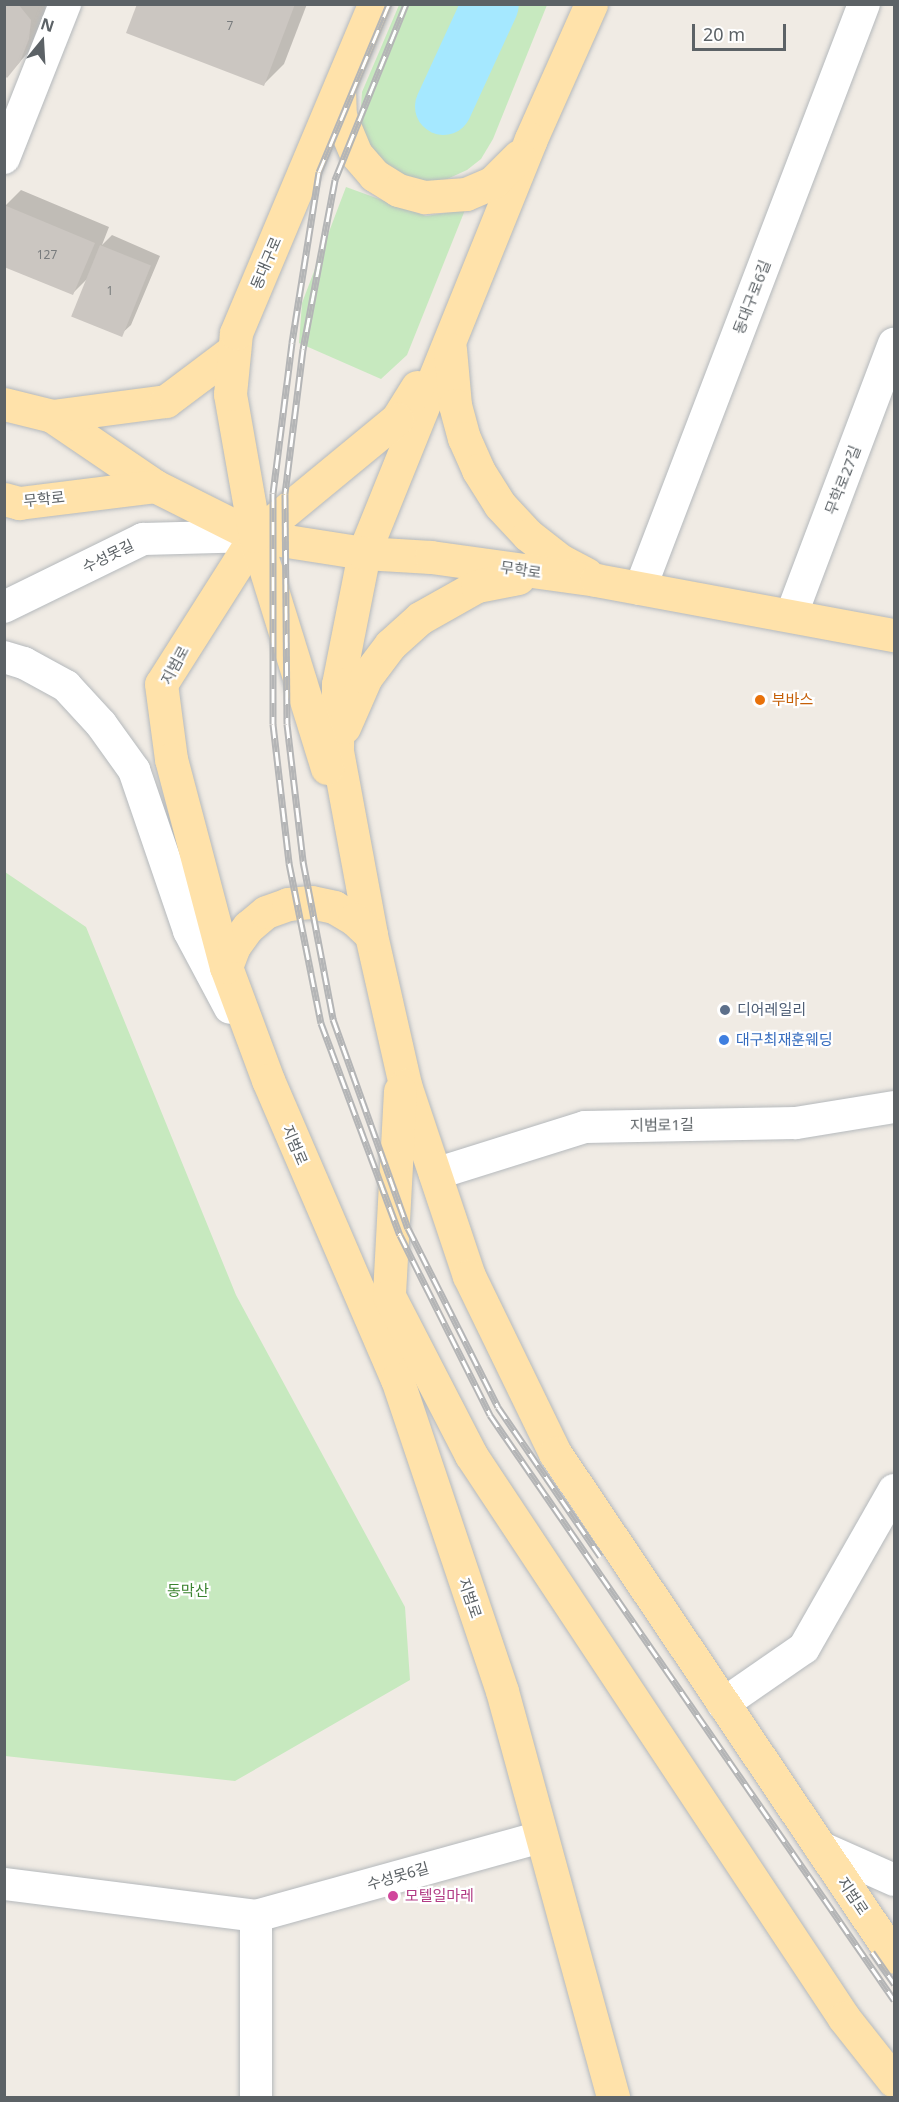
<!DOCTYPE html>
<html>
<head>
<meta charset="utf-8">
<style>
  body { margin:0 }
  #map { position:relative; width:899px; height:2102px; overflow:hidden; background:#f0ebe4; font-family:"Noto Sans","Noto Sans KR",sans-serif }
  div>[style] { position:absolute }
  .green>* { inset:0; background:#c7e9bf }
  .shadow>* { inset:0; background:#0003 }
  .river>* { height:57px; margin:-28.5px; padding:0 28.5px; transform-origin:28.5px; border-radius:28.5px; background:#a5e8ff }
  .building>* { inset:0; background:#cbc6c1; transform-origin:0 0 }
  .roads { filter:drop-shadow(0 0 2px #b5b9bc) drop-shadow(0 0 2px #b5b9bc) }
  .minor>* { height:32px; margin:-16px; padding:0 16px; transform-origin:16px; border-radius:16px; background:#fff }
  .major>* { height:33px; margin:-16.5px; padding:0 16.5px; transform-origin:16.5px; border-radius:16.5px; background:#ffe2aa }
  .rail>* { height:7px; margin-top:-3.5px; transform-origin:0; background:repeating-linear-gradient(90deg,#fff 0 14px,#b4b5b6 0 28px); box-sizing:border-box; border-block:2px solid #b4b5b6 }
  .dots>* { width:16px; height:16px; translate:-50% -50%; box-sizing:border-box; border:3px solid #fff; border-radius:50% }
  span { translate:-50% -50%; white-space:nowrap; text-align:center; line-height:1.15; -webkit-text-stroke:4.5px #fff; paint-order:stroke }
  .number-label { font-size:12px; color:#787b7d }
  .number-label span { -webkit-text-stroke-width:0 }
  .street-label { font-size:15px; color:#5c6266 }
  .food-label { font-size:15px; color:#c56008 }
  .left { translate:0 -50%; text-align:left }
  .service-label { font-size:15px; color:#4e5e75 }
  .shop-label { font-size:15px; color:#366cbe }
  .park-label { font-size:15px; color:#3a832e }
  .hotel-label { font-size:15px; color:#b23c85 }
  .frame { position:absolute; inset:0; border:6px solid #5c6266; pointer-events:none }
  .north { position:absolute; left:12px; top:12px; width:60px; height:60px; -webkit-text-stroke:4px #fff; paint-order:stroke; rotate:18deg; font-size:16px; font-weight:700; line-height:24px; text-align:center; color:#5c6266 }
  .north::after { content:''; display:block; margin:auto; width:21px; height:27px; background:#5c6266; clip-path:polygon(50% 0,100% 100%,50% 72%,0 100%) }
  .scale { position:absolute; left:692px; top:24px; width:94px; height:27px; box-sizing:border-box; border:3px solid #5c6266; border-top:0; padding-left:8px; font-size:18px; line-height:21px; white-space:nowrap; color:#5c6266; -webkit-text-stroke:4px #fff; paint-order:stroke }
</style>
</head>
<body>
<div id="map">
  <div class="green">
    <div style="clip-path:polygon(399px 5px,547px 5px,493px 139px,481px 159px,467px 170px,445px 180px,424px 182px,401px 176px,380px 161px,366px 143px,360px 119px,362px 92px)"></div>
    <div style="clip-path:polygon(346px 187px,426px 216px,465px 210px,407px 355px,381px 379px,299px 343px,302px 303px)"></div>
    <div style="clip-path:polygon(5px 872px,86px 927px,236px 1295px,405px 1607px,410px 1680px,235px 1781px,5px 1756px)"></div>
  </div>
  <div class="shadow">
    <div style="clip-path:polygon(4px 4px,46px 4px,44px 22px,35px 45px,7px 76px)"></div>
    <div style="clip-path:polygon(139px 4px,307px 4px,284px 64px,264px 84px)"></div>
    <div style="clip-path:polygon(21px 190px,109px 227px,102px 245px,112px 235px,160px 256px,131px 325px,120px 335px,87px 279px,73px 293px,5px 206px)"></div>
  </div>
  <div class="river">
    <div style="left:443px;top:106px;width:112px;rotate:-65.3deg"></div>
  </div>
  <div class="building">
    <div style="clip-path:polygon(4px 4px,18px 4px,31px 20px,29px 39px,20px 62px,7px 78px,4px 75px)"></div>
    <div style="clip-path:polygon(137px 4px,295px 4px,264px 86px,126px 33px)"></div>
    <div style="clip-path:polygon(4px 205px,95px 243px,73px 295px,4px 267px)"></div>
    <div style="left:100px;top:245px;width:55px;height:77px;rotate:22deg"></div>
  </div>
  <div class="roads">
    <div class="minor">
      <div style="left:4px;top:158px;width:166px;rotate:-68.4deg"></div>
      <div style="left:640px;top:589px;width:626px;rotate:-69.05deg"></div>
      <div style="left:4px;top:607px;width:155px;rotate:-26.1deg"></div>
      <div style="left:143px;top:539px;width:112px;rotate:-1.5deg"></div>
      <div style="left:791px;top:616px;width:291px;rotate:-69.3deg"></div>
      <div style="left:4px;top:657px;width:21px;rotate:17deg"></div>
      <div style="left:24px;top:663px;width:48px;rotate:28.7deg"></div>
      <div style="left:66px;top:686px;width:52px;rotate:47.4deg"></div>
      <div style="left:101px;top:724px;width:57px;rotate:54.3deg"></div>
      <div style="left:134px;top:770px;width:170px;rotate:71.1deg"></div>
      <div style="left:189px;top:931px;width:87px;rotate:62deg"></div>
      <div style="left:435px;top:1174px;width:157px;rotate:-17.4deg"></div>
      <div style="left:585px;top:1127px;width:211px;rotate:-1.1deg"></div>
      <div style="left:796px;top:1123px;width:99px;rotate:-9.3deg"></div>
      <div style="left:723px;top:1704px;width:98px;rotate:-34.7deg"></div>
      <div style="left:804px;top:1648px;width:182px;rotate:-60.3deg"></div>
      <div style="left:820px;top:1847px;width:81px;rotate:24deg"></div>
      <div style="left:4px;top:1884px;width:254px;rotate:7.2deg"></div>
      <div style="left:256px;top:2098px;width:182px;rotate:-90deg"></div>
      <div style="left:256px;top:1916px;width:296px;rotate:-15.5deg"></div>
    </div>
    <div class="major">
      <div style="left:591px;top:4px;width:148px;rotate:114deg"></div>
      <div style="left:531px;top:139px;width:446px;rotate:112deg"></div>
      <div style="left:364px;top:553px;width:134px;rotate:101.2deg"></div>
      <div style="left:338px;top:684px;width:67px;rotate:90.9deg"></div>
      <div style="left:337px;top:751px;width:187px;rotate:79.5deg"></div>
      <div style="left:371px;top:935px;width:154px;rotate:77.2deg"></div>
      <div style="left:405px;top:1085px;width:201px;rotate:71.5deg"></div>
      <div style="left:469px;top:1276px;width:197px;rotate:64.1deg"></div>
      <div style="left:555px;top:1453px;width:607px;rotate:56.07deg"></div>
      <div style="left:339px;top:90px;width:26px;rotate:88deg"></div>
      <div style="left:340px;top:116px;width:41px;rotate:67.2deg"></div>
      <div style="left:356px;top:154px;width:28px;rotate:49deg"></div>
      <div style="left:374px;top:175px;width:28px;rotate:32deg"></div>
      <div style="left:398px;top:190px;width:28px;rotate:15deg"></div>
      <div style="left:425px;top:197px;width:41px;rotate:-4.2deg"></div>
      <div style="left:466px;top:194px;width:28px;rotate:-23deg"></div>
      <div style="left:492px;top:183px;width:38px;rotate:-45deg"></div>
      <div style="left:450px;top:349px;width:56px;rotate:84.9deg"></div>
      <div style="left:455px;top:405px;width:34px;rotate:75deg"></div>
      <div style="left:464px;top:438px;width:35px;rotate:66deg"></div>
      <div style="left:478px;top:470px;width:41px;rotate:57.8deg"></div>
      <div style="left:500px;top:505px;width:41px;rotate:47deg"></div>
      <div style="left:528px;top:535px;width:41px;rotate:38deg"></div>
      <div style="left:560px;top:560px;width:30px;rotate:28deg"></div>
      <div style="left:417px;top:387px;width:38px;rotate:122deg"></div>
      <div style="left:397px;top:419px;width:184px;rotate:140.5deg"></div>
      <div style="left:255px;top:536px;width:175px;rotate:122.4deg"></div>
      <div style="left:161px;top:684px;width:76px;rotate:82.4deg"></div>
      <div style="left:171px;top:759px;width:215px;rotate:75.2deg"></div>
      <div style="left:226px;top:967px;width:121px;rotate:69.6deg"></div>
      <div style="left:268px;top:1080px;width:326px;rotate:66.7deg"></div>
      <div style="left:397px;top:1379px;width:329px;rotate:71.4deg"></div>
      <div style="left:502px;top:1691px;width:422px;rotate:74.7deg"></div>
      <div style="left:4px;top:404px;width:49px;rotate:14deg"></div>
      <div style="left:52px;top:416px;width:125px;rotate:34.2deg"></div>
      <div style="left:155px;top:486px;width:112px;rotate:26.6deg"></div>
      <div style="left:255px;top:536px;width:110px;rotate:8.9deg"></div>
      <div style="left:364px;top:553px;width:67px;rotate:3.4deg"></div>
      <div style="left:431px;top:557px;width:167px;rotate:7.9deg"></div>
      <div style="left:596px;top:580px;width:303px;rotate:10.5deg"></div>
      <div style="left:52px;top:416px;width:115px;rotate:-7.5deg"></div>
      <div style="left:166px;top:401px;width:85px;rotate:-36.9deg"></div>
      <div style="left:4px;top:499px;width:16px;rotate:15deg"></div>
      <div style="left:19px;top:503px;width:137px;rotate:-7.1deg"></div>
      <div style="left:344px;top:727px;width:55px;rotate:-66.3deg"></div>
      <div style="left:366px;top:677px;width:40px;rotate:-53deg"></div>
      <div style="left:390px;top:645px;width:40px;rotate:-42deg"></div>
      <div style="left:420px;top:618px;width:65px;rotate:-29.3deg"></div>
      <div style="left:477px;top:586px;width:42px;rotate:-11deg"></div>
      <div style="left:327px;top:768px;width:243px;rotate:-107.2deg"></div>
      <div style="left:255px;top:536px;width:144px;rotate:-100deg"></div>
      <div style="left:230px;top:394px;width:61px;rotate:-84.4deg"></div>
      <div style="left:236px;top:333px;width:357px;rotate:-67.2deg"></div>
      <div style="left:226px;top:967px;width:22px;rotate:-69deg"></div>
      <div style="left:234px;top:946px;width:24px;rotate:-54deg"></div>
      <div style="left:248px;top:927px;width:23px;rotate:-40deg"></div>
      <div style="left:266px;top:912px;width:23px;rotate:-20deg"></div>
      <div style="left:288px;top:904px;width:23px;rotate:-5deg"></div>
      <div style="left:311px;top:902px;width:24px;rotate:12deg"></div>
      <div style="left:334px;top:907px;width:23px;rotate:31deg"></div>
      <div style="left:354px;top:919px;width:23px;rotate:43deg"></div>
      <div style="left:400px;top:1091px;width:205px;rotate:93.1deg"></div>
      <div style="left:389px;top:1296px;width:179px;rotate:62.7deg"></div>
      <div style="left:471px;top:1455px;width:675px;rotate:56.47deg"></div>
      <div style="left:844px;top:2018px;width:80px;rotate:51.6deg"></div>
    </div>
  </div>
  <div class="rail">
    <div style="left:389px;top:4px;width:182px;rotate:112.6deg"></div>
    <div style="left:319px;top:172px;width:173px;rotate:99deg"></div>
    <div style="left:292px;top:343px;width:151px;rotate:97.2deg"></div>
    <div style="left:273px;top:493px;width:231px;rotate:90deg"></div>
    <div style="left:273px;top:724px;width:140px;rotate:83.4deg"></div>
    <div style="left:289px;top:863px;width:163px;rotate:78.7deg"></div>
    <div style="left:321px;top:1023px;width:226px;rotate:69.6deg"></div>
    <div style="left:400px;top:1235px;width:201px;rotate:63.4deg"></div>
    <div style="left:490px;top:1415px;width:711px;rotate:55.37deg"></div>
    <div style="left:406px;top:4px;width:190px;rotate:112deg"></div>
    <div style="left:335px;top:180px;width:172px;rotate:100.7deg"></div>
    <div style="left:303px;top:349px;width:146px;rotate:97.1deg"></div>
    <div style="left:285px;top:494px;width:230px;rotate:89.5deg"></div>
    <div style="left:287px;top:724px;width:138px;rotate:83.3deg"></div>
    <div style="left:303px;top:861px;width:161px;rotate:79.2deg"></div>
    <div style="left:333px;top:1019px;width:222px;rotate:70.3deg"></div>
    <div style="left:408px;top:1228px;width:200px;rotate:63.3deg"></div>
    <div style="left:498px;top:1407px;width:181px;rotate:55.6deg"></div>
    <div style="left:872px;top:1952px;width:39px;rotate:55deg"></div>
  </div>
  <div class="dots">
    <div style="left:760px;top:700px;background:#e8710a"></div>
    <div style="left:725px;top:1010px;background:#5c6f8a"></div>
    <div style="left:724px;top:1040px;background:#3f7fe0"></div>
    <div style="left:393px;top:1896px;background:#d1479c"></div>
  </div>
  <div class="number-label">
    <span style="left:230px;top:26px">7</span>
    <span style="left:47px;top:255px">127</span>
    <span style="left:110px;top:291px">1</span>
  </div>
  <div class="street-label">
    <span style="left:266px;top:263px;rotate:-67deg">동대구로</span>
    <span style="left:752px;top:297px;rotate:-69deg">동대구로6길</span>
    <span style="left:843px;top:480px;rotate:-69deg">무학로27길</span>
    <span style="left:44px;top:499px;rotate:-6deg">무학로</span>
    <span style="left:108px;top:556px;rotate:-26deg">수성못길</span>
    <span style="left:521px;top:570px;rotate:8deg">무학로</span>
    <span style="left:175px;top:665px;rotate:-62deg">지범로</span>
    <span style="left:662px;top:1125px;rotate:-1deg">지범로1길</span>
    <span style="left:295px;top:1145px;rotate:67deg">지범로</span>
    <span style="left:470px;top:1598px;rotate:71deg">지범로</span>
    <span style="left:398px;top:1876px;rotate:-16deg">수성못6길</span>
    <span style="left:853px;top:1896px;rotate:56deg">지범로</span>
  </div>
  <div class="food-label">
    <span class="left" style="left:772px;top:700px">부바스</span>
  </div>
  <div class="service-label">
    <span class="left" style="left:737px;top:1010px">디어레일리</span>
  </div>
  <div class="shop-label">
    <span class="left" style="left:736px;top:1040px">대구최재훈웨딩</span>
  </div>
  <div class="park-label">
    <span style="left:188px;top:1591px">동막산</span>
  </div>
  <div class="hotel-label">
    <span class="left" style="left:405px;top:1896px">모텔일마레</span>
  </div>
  <div class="frame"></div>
  <div class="north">N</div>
  <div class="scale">20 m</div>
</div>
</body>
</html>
